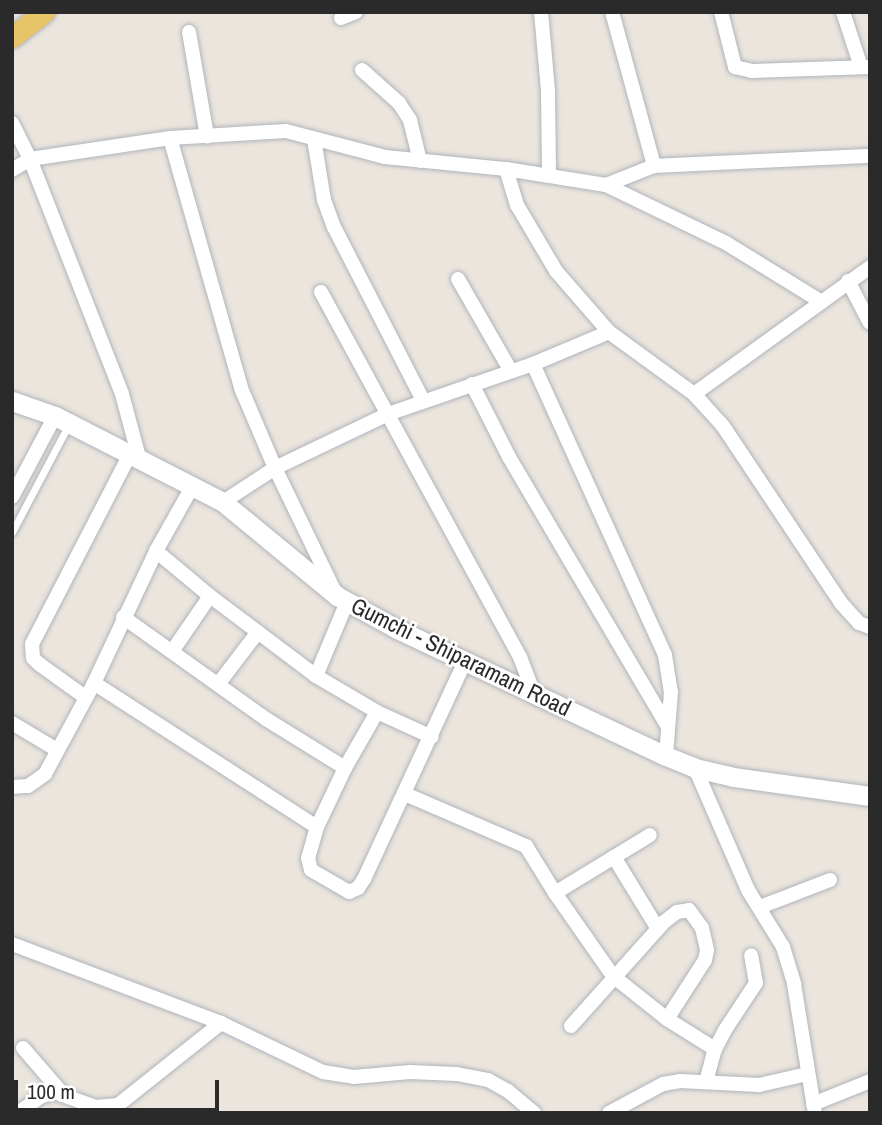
<!DOCTYPE html>
<html>
<head>
<meta charset="utf-8">
<style>
  body { margin:0 }
  #map { position:relative; width:882px; height:1125px; overflow:hidden; background:#ebe5dd; font-family:"Archivo Narrow",sans-serif }
  div>[style] { position:absolute }
  .roads { filter:drop-shadow(0 0 2px #b1b4bd) drop-shadow(0 0 2px #b1b4bd) }
  .lane>* { height:7px; margin:-3.5px; padding:0 3.5px; transform-origin:3.5px; border-radius:3.5px; background:#fff }
  .street>* { height:14px; margin:-7px; padding:0 7px; transform-origin:7px; border-radius:7px; background:#fff }
  .secondary>* { height:19px; margin:-9.5px; padding:0 9.5px; transform-origin:9.5px; border-radius:9.5px; background:#fff }
  .primary>* { height:21px; margin:-10.5px; padding:0 10.5px; transform-origin:10.5px; border-radius:10.5px; background:#e6c467 }
  span { translate:-50% -50%; white-space:nowrap; text-align:center; line-height:1.15; -webkit-text-stroke:5px #fff; paint-order:stroke }
  .street-label { font-size:23px; color:#2a2a2a }
  .frame { position:absolute; inset:0; border:14px solid #2a2a2a; pointer-events:none }
  .scale { position:absolute; left:14px; top:1080px; width:205px; height:32px; box-sizing:border-box; border:4px solid #2a2a2a; border-top:0; padding-left:9px; font-size:21px; line-height:24px; white-space:nowrap; color:#2a2a2a; -webkit-text-stroke:5px #fff; paint-order:stroke }
</style>
</head>
<body>
<div id="map">
  <div class="roads">
    <div class="lane">
      <div style="left:12px;top:532px;width:122px;rotate:-62.2deg"></div>
    </div>
    <div class="street">
      <div style="left:541px;top:12px;width:79px;rotate:84.9deg"></div>
      <div style="left:548px;top:91px;width:85px;rotate:89.3deg"></div>
      <div style="left:612px;top:12px;width:160px;rotate:74.7deg"></div>
      <div style="left:721px;top:12px;width:57px;rotate:75.7deg"></div>
      <div style="left:735px;top:67px;width:17px;rotate:13deg"></div>
      <div style="left:752px;top:71px;width:118px;rotate:-1.9deg"></div>
      <div style="left:843px;top:12px;width:58px;rotate:71.9deg"></div>
      <div style="left:341px;top:18px;width:16px;rotate:-22deg"></div>
      <div style="left:189px;top:32px;width:106px;rotate:80.2deg"></div>
      <div style="left:362px;top:70px;width:50px;rotate:41.7deg"></div>
      <div style="left:399px;top:103px;width:20px;rotate:57deg"></div>
      <div style="left:410px;top:120px;width:42px;rotate:76.3deg"></div>
      <div style="left:12px;top:123px;width:40px;rotate:63.4deg"></div>
      <div style="left:30px;top:159px;width:252px;rotate:68.6deg"></div>
      <div style="left:122px;top:394px;width:69px;rotate:75deg"></div>
      <div style="left:170px;top:138px;width:260px;rotate:74.1deg"></div>
      <div style="left:241px;top:388px;width:87px;rotate:67deg"></div>
      <div style="left:275px;top:468px;width:138px;rotate:64.2deg"></div>
      <div style="left:314px;top:139px;width:62px;rotate:80.7deg"></div>
      <div style="left:324px;top:200px;width:29px;rotate:70deg"></div>
      <div style="left:334px;top:227px;width:195px;rotate:62.8deg"></div>
      <div style="left:506px;top:169px;width:38px;rotate:73deg"></div>
      <div style="left:517px;top:205px;width:77px;rotate:59.4deg"></div>
      <div style="left:556px;top:271px;width:81px;rotate:49deg"></div>
      <div style="left:609px;top:332px;width:105px;rotate:36.1deg"></div>
      <div style="left:694px;top:394px;width:43px;rotate:47.8deg"></div>
      <div style="left:723px;top:426px;width:213px;rotate:56.3deg"></div>
      <div style="left:841px;top:603px;width:27px;rotate:48deg"></div>
      <div style="left:859px;top:623px;width:12px;rotate:20deg"></div>
      <div style="left:12px;top:170px;width:21px;rotate:-31deg"></div>
      <div style="left:30px;top:159px;width:142px;rotate:-8.5deg"></div>
      <div style="left:170px;top:138px;width:116px;rotate:-3.5deg"></div>
      <div style="left:286px;top:131px;width:102px;rotate:14.7deg"></div>
      <div style="left:385px;top:157px;width:122px;rotate:5.7deg"></div>
      <div style="left:506px;top:169px;width:101px;rotate:9.1deg"></div>
      <div style="left:606px;top:185px;width:133px;rotate:25.8deg"></div>
      <div style="left:726px;top:243px;width:110px;rotate:31.7deg"></div>
      <div style="left:606px;top:185px;width:52px;rotate:-21.6deg"></div>
      <div style="left:654px;top:166px;width:216px;rotate:-2.7deg"></div>
      <div style="left:458px;top:279px;width:106px;rotate:60.1deg"></div>
      <div style="left:848px;top:281px;width:47px;rotate:62.4deg"></div>
      <div style="left:321px;top:292px;width:416px;rotate:61.4deg"></div>
      <div style="left:520px;top:657px;width:39px;rotate:69deg"></div>
      <div style="left:533px;top:364px;width:320px;rotate:65.6deg"></div>
      <div style="left:665px;top:655px;width:37px;rotate:81deg"></div>
      <div style="left:671px;top:692px;width:64px;rotate:94.5deg"></div>
      <div style="left:472px;top:384px;width:82px;rotate:63.1deg"></div>
      <div style="left:509px;top:457px;width:311px;rotate:59.5deg"></div>
      <div style="left:694px;top:394px;width:217px;rotate:-35.8deg"></div>
      <div style="left:12px;top:497px;width:92px;rotate:-62deg"></div>
      <div style="left:223px;top:502px;width:62px;rotate:-33.2deg"></div>
      <div style="left:275px;top:468px;width:125px;rotate:-25.5deg"></div>
      <div style="left:388px;top:414px;width:153px;rotate:-19deg"></div>
      <div style="left:533px;top:364px;width:82px;rotate:-22.8deg"></div>
      <div style="left:156px;top:551px;width:70px;rotate:39.8deg"></div>
      <div style="left:210px;top:596px;width:133px;rotate:37deg"></div>
      <div style="left:316px;top:676px;width:71px;rotate:30.5deg"></div>
      <div style="left:377px;top:712px;width:60px;rotate:24.4deg"></div>
      <div style="left:123px;top:617px;width:176px;rotate:35.5deg"></div>
      <div style="left:266px;top:719px;width:93px;rotate:31.8deg"></div>
      <div style="left:173px;top:650px;width:65px;rotate:-55.6deg"></div>
      <div style="left:316px;top:676px;width:80px;rotate:-67.3deg"></div>
      <div style="left:94px;top:683px;width:265px;rotate:32.9deg"></div>
      <div style="left:219px;top:683px;width:64px;rotate:-52.6deg"></div>
      <div style="left:85px;top:697px;width:57px;rotate:-144.3deg"></div>
      <div style="left:39px;top:664px;width:8px;rotate:-135deg"></div>
      <div style="left:33px;top:658px;width:14px;rotate:-94deg"></div>
      <div style="left:32px;top:644px;width:212px;rotate:-62.7deg"></div>
      <div style="left:377px;top:712px;width:64px;rotate:119.7deg"></div>
      <div style="left:345px;top:768px;width:65px;rotate:115.4deg"></div>
      <div style="left:317px;top:827px;width:32px;rotate:106deg"></div>
      <div style="left:308px;top:858px;width:12px;rotate:76deg"></div>
      <div style="left:311px;top:870px;width:44px;rotate:30.1deg"></div>
      <div style="left:349px;top:892px;width:10px;rotate:-24deg"></div>
      <div style="left:358px;top:888px;width:11px;rotate:-56deg"></div>
      <div style="left:364px;top:879px;width:240px;rotate:-65.1deg"></div>
      <div style="left:12px;top:723px;width:52px;rotate:31deg"></div>
      <div style="left:695px;top:768px;width:133px;rotate:66.5deg"></div>
      <div style="left:748px;top:890px;width:67px;rotate:58.4deg"></div>
      <div style="left:783px;top:947px;width:39px;rotate:73deg"></div>
      <div style="left:794px;top:984px;width:131px;rotate:80.8deg"></div>
      <div style="left:12px;top:787px;width:16px;rotate:-4deg"></div>
      <div style="left:28px;top:786px;width:21px;rotate:-35deg"></div>
      <div style="left:45px;top:774px;width:103px;rotate:-61.7deg"></div>
      <div style="left:94px;top:683px;width:146px;rotate:-64.8deg"></div>
      <div style="left:156px;top:551px;width:73px;rotate:-60.6deg"></div>
      <div style="left:405px;top:794px;width:132px;rotate:23.3deg"></div>
      <div style="left:526px;top:846px;width:55px;rotate:58.3deg"></div>
      <div style="left:555px;top:893px;width:101px;rotate:55.1deg"></div>
      <div style="left:613px;top:976px;width:69px;rotate:38.5deg"></div>
      <div style="left:667px;top:1019px;width:57px;rotate:32deg"></div>
      <div style="left:614px;top:857px;width:84px;rotate:58.6deg"></div>
      <div style="left:555px;top:893px;width:111px;rotate:-31.4deg"></div>
      <div style="left:760px;top:907px;width:75px;rotate:-21.1deg"></div>
      <div style="left:12px;top:944px;width:223px;rotate:20.7deg"></div>
      <div style="left:221px;top:1023px;width:113px;rotate:25.7deg"></div>
      <div style="left:323px;top:1072px;width:31px;rotate:9deg"></div>
      <div style="left:354px;top:1077px;width:56px;rotate:-5.1deg"></div>
      <div style="left:410px;top:1072px;width:47px;rotate:2.4deg"></div>
      <div style="left:457px;top:1074px;width:32px;rotate:11deg"></div>
      <div style="left:488px;top:1080px;width:23px;rotate:29deg"></div>
      <div style="left:508px;top:1091px;width:34px;rotate:40deg"></div>
      <div style="left:571px;top:1026px;width:140px;rotate:-48.2deg"></div>
      <div style="left:664px;top:922px;width:16px;rotate:-38deg"></div>
      <div style="left:677px;top:912px;width:12px;rotate:-9deg"></div>
      <div style="left:689px;top:910px;width:22px;rotate:54deg"></div>
      <div style="left:702px;top:928px;width:23px;rotate:77deg"></div>
      <div style="left:707px;top:950px;width:10px;rotate:101deg"></div>
      <div style="left:705px;top:960px;width:70px;rotate:122.8deg"></div>
      <div style="left:23px;top:1048px;width:60px;rotate:49.1deg"></div>
      <div style="left:706px;top:1082px;width:34px;rotate:-75deg"></div>
      <div style="left:715px;top:1049px;width:21px;rotate:-62deg"></div>
      <div style="left:725px;top:1030px;width:56px;rotate:-56.6deg"></div>
      <div style="left:756px;top:983px;width:28px;rotate:-100deg"></div>
      <div style="left:813px;top:1104px;width:61px;rotate:-22deg"></div>
      <div style="left:18px;top:1113px;width:27px;rotate:-36deg"></div>
      <div style="left:40px;top:1097px;width:15px;rotate:-20deg"></div>
      <div style="left:54px;top:1092px;width:45px;rotate:19.7deg"></div>
      <div style="left:96px;top:1107px;width:22px;rotate:-5deg"></div>
      <div style="left:118px;top:1105px;width:132px;rotate:-38.5deg"></div>
      <div style="left:609px;top:1113px;width:61px;rotate:-28.2deg"></div>
      <div style="left:663px;top:1084px;width:17px;rotate:-10deg"></div>
      <div style="left:680px;top:1081px;width:79px;rotate:2.9deg"></div>
      <div style="left:759px;top:1085px;width:49px;rotate:-12.9deg"></div>
    </div>
    <div class="secondary">
      <div style="left:12px;top:401px;width:46px;rotate:19.2deg"></div>
      <div style="left:55px;top:416px;width:189px;rotate:27.1deg"></div>
      <div style="left:223px;top:502px;width:148px;rotate:39.5deg"></div>
      <div style="left:337px;top:596px;width:68px;rotate:28.8deg"></div>
      <div style="left:397px;top:629px;width:297px;rotate:25.3deg"></div>
      <div style="left:666px;top:756px;width:31px;rotate:22deg"></div>
      <div style="left:695px;top:768px;width:39px;rotate:13deg"></div>
      <div style="left:733px;top:777px;width:138px;rotate:7.9deg"></div>
    </div>
    <div class="primary">
      <div style="left:12px;top:37px;width:41px;rotate:-38deg"></div>
    </div>
  </div>
  <div class="street-label">
    <span style="left:461px;top:657px;rotate:26deg">Gumchi - Shiparamam Road</span>
  </div>
  <div class="frame"></div>
  <div class="scale">100 m</div>
</div>
</body>
</html>
